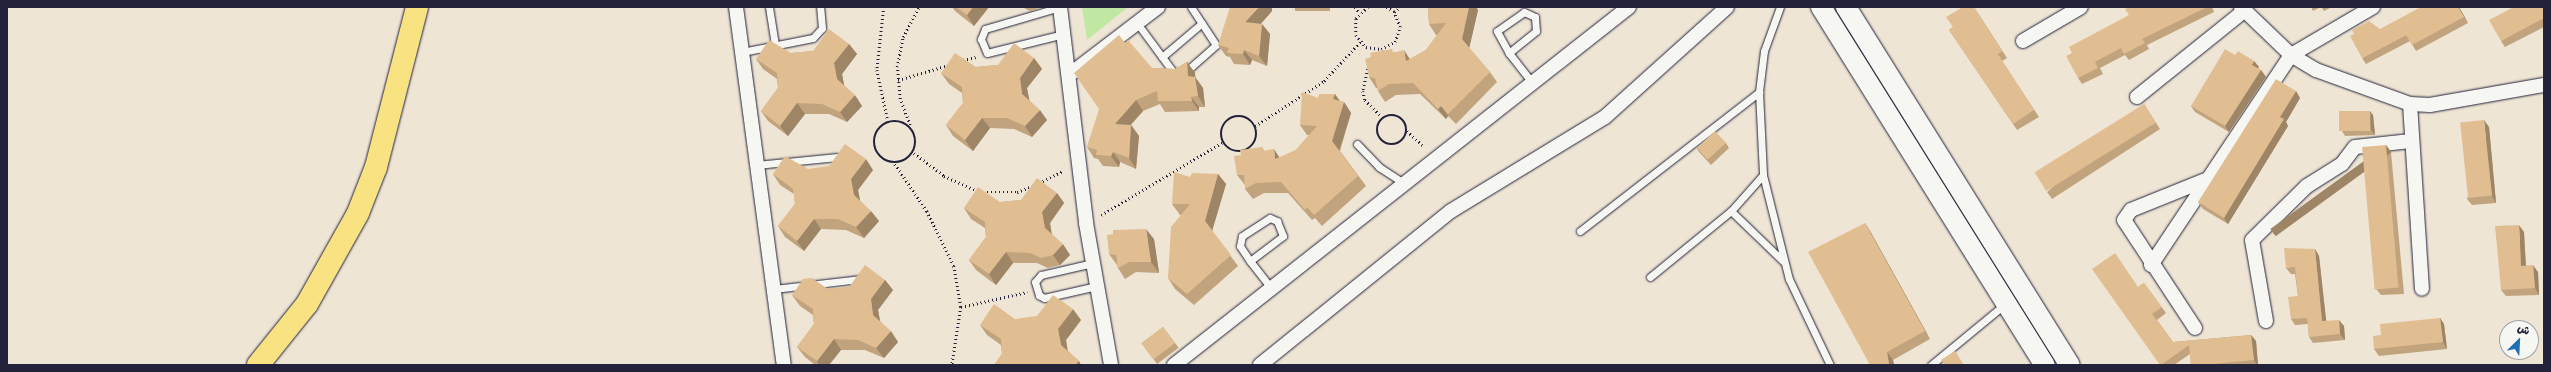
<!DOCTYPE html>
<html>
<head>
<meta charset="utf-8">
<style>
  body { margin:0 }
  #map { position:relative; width:2551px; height:372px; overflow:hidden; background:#efe5d5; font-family:"Comic Neue","Playpen Sans Arabic",sans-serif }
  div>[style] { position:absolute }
  .green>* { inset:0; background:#c0e8a3 }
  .path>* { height:2.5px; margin-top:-1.25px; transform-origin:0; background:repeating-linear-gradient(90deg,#22223b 0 1px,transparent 0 4px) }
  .path>.ring { margin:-1.25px; padding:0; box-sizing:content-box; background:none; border:2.5px solid #22223b; border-radius:50% }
  .roads { filter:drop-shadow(0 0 1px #22223b) drop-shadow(0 0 1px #22223b) }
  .lane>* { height:7px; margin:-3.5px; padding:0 3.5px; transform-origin:3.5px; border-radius:3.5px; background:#f6f6f2 }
  .street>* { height:14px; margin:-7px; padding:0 7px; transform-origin:7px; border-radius:7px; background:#f6f6f2 }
  .secondary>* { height:20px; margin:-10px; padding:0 10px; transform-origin:10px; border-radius:10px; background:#f6f6f2 }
  .highway>* { height:22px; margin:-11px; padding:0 11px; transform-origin:11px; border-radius:11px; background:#f8e281 }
  .wall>* { inset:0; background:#c1a37e; transform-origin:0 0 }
  .shaded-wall>* { inset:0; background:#9d8566; transform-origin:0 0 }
  .building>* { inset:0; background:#e0be92; transform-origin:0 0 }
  span { translate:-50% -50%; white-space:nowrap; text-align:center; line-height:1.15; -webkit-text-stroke:3.5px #f6f6f2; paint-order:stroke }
  .frame { position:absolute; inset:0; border:8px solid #22223b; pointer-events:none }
  .north { position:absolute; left:2499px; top:320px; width:40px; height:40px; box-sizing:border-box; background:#f6f6f2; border:1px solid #a1a1a9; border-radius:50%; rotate:24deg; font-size:11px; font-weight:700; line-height:16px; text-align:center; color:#22223b }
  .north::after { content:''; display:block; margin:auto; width:14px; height:18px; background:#1f6fb2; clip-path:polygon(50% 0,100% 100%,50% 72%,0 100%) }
</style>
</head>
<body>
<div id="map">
  <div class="green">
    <div style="clip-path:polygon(1082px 7px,1128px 7px,1087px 40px)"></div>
  </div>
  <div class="path">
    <div style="left:884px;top:7px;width:63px;rotate:96.3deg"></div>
    <div style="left:877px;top:70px;width:52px;rotate:77.8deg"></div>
    <div style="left:1355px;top:7px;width:8px;rotate:50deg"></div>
    <div style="left:1368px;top:7px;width:17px;rotate:135deg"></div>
    <div style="left:1356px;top:19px;width:16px;rotate:90deg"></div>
    <div style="left:1356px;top:35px;width:16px;rotate:50deg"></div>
    <div style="left:1366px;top:47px;width:15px;rotate:8deg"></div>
    <div style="left:1381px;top:49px;width:16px;rotate:-27deg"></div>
    <div style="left:1395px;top:42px;width:16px;rotate:-72deg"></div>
    <div style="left:1400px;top:27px;width:16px;rotate:-112deg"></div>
    <div style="left:1394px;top:12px;width:9px;rotate:-148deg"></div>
    <div style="left:1394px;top:12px;width:8px;rotate:-40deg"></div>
    <div style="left:963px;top:60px;width:13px;rotate:-13deg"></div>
    <div style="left:1368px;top:69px;width:23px;rotate:103deg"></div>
    <div style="left:1363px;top:91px;width:9px;rotate:77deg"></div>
    <div style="left:1365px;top:100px;width:24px;rotate:45deg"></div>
    <div style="left:898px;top:80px;width:53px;rotate:-16.4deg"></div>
    <div class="ring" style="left:1377px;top:115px;width:27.5px;height:27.5px"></div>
    <div class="ring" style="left:1221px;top:116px;width:33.5px;height:33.5px"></div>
    <div class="ring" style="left:874px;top:121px;width:39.5px;height:39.5px"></div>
    <div style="left:910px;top:125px;width:28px;rotate:-111deg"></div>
    <div style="left:900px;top:99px;width:32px;rotate:-95deg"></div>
    <div style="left:897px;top:67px;width:31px;rotate:-79deg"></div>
    <div style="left:903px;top:37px;width:34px;rotate:-62deg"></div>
    <div style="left:1255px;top:126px;width:82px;rotate:-33.1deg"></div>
    <div style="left:1324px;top:81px;width:53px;rotate:-47.3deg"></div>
    <div style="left:1407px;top:131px;width:24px;rotate:42deg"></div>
    <div style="left:914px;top:153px;width:38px;rotate:37deg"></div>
    <div style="left:944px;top:176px;width:37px;rotate:24deg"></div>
    <div style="left:895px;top:164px;width:57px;rotate:55.8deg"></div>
    <div style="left:927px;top:211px;width:61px;rotate:63.9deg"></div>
    <div style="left:954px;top:266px;width:42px;rotate:80.3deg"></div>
    <div style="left:961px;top:307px;width:59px;rotate:98.8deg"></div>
    <div style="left:1039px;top:183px;width:27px;rotate:-27deg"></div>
    <div style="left:983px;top:192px;width:34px"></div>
    <div style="left:1017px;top:192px;width:17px;rotate:-21deg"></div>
    <div style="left:1101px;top:215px;width:142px;rotate:-30.9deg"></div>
    <div style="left:961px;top:307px;width:68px;rotate:-12.8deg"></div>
  </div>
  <div class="roads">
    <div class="lane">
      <div style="left:769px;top:7px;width:38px;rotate:81deg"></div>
      <div style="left:1060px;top:7px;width:78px;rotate:163.7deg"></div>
      <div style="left:985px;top:29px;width:11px;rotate:112deg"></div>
      <div style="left:981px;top:39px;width:15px;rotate:67deg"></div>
      <div style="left:987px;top:53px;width:79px;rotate:-13.9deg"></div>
      <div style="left:1780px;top:7px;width:47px;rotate:110deg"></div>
      <div style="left:1764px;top:51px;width:41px;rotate:97deg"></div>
      <div style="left:1759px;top:92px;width:83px;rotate:87.2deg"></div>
      <div style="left:1763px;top:175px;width:107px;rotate:76deg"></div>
      <div style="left:1789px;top:279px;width:95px;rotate:64.5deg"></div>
      <div style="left:1524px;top:12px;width:12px;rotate:24deg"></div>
      <div style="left:1535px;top:17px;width:14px;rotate:86deg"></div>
      <div style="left:1536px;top:31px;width:35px;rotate:141deg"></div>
      <div style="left:1509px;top:53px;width:25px;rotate:-119deg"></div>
      <div style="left:1497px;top:31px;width:33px;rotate:-35deg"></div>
      <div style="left:1137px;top:23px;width:62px;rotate:53.5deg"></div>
      <div style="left:1174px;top:73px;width:8px;rotate:14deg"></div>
      <div style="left:1182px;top:75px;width:45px;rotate:-41.4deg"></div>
      <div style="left:1216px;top:45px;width:45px;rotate:-123.3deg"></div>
      <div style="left:742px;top:52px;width:72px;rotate:-11.2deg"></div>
      <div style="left:813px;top:38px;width:13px;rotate:-48deg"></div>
      <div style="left:822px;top:28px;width:21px;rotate:-95deg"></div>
      <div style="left:1509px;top:53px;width:39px;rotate:52deg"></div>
      <div style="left:1162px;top:57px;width:52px;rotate:-40.4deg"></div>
      <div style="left:1357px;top:144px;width:32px;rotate:46deg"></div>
      <div style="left:1379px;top:167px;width:31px;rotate:33deg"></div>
      <div style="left:757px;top:165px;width:80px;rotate:-5.7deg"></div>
      <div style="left:1731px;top:211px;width:72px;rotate:43.9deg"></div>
      <div style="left:1270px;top:218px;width:8px;rotate:23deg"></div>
      <div style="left:1277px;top:221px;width:16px;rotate:68deg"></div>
      <div style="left:1283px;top:236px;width:41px;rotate:142.9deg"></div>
      <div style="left:1250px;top:261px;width:18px;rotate:-124deg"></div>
      <div style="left:1240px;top:246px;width:10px;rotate:-79deg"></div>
      <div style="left:1242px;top:236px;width:33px;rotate:-33deg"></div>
      <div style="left:1580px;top:231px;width:227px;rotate:-37.8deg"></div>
      <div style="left:1250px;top:261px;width:36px;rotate:52deg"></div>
      <div style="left:1093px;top:263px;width:53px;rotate:167deg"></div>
      <div style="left:1041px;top:275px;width:9px;rotate:131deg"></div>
      <div style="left:1035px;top:282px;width:14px;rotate:73deg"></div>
      <div style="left:1039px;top:295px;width:6px;rotate:31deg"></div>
      <div style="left:1044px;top:298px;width:54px;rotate:-12.8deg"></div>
      <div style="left:1650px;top:277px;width:104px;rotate:-39.2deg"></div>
      <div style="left:1731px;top:211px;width:48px;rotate:-48.4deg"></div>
      <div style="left:774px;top:289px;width:88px;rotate:-6.6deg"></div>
      <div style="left:1931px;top:365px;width:96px;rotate:-39.5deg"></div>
    </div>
    <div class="street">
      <div style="left:736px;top:7px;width:361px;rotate:82.4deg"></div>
      <div style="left:1060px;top:7px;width:218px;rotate:83.1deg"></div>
      <div style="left:1086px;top:223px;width:144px;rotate:80deg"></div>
      <div style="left:2241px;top:7px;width:69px;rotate:43.8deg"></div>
      <div style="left:2291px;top:55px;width:29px;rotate:31deg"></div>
      <div style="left:2316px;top:70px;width:100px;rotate:19.9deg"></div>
      <div style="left:2410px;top:104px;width:20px;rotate:3deg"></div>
      <div style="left:2430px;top:105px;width:116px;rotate:-10deg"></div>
      <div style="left:2023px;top:41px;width:67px;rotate:-30.4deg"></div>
      <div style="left:1069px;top:75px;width:112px;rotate:-37.4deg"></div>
      <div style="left:2137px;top:97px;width:137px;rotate:-38.8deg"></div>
      <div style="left:2410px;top:104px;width:185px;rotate:86.3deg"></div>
      <div style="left:2151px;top:265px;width:252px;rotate:-56.3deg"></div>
      <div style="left:2291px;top:55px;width:95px;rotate:-30.3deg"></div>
      <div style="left:2266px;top:321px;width:82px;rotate:-99.8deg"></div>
      <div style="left:2252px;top:240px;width:77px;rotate:-44.5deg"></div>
      <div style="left:2307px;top:186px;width:41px;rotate:-32.2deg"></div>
      <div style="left:2342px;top:164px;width:21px;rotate:-53deg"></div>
      <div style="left:2355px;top:147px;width:56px;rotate:-6.1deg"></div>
      <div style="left:2195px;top:328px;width:129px;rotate:-123.3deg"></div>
      <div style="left:2124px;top:220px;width:12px;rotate:-55deg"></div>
      <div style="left:2131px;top:210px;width:83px;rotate:-21.9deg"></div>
      <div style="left:1174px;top:365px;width:579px;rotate:-38.2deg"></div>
      <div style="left:1260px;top:365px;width:245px;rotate:-38.9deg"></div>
      <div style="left:1451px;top:211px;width:180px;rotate:-31.4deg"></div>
      <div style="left:1605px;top:117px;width:164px;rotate:-42deg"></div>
    </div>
    <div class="secondary">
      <div style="left:1821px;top:7px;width:422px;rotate:58deg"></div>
      <div style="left:1846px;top:7px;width:422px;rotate:58deg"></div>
    </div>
    <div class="highway">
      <div style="left:258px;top:365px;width:78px;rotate:-51.2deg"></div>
      <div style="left:307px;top:304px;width:104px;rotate:-60.7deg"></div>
      <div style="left:358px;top:213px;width:49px;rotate:-68.6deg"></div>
      <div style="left:376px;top:167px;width:165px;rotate:-75.6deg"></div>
    </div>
  </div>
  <div class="wall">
    <div style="clip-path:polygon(952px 7px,989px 7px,974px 26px,955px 11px)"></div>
    <div style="clip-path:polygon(1022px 7px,1038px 7px,1037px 9px,1030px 11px)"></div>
    <div style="left:1295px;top:7px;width:35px;height:4px"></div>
    <div style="clip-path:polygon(1428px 7px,1476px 7px,1478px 10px,1469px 48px,1490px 72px,1497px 82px,1456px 124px,1448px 116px,1446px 119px,1420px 94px,1396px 95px,1385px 102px,1378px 91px,1377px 88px,1376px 88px,1369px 77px,1394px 52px,1410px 59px,1426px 50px,1437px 35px,1436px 35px,1429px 24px)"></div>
    <div style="clip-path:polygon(1974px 7px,2007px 58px,2002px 61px,2039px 117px,2017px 130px,1949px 30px,1953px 27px)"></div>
    <div style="clip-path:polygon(2130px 7px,2212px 7px,2214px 12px,2147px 45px,2149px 49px,2129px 60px,2125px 55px,2100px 68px,2103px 74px,2082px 84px,2078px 78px,2129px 15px)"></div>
    <div style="clip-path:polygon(2311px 7px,2332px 7px,2324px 11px,2321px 7px,2313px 11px)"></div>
    <div style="clip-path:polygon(2459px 7px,2468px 23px,2416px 51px,2410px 41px,2366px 64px,2362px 58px)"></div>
    <div style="clip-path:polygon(2544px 7px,2544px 27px,2505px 47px,2501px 41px)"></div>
    <div style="clip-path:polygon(1272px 11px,1261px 23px,1270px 34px,1267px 66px,1252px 60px,1250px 65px,1234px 64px,1230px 57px,1226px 56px,1218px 45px)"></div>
    <div style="clip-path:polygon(1125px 43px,1152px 68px,1175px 69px,1187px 62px,1195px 73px,1195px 77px,1203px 88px,1205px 107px,1199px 107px,1199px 111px,1165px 112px,1160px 104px,1143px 111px,1130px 125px,1131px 125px,1139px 136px,1136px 169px,1120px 162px,1119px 167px,1103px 166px,1098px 159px,1094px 158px,1087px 147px)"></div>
    <div style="clip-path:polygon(849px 44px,857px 54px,842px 74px,844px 85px,862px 106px,847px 122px,829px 114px,805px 114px,788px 136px,768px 121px,761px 111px,778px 88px,777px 79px,763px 69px,756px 59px,791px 53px,813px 51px)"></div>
    <div style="clip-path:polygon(2235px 55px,2254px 61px,2259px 67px,2258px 68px,2261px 70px,2266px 77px,2229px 132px,2195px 112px,2191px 106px)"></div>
    <div style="clip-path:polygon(1034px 58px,1042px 69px,1027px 88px,1029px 100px,1047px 120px,1032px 137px,1014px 129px,990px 128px,973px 151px,953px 136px,946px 125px,963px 103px,962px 93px,949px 84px,941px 73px,976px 67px,998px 65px)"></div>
    <div style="clip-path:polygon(2296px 91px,2300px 98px,2286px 122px,2288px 126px,2228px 224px,2203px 209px,2198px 202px)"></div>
    <div style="clip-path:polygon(1335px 94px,1340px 101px,1344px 102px,1351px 113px,1340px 151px,1366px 186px,1322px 226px,1315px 218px,1312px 220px,1288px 193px,1264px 193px,1253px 199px,1245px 189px,1245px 185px,1237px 175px,1241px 155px,1262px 147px,1264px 151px,1279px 158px,1296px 150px,1309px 135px,1307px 135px,1300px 125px,1318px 98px)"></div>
    <div style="clip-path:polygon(2144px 104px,2160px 129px,2052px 199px,2047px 192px)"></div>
    <div style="clip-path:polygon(2373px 115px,2375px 135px,2345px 136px,2342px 131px)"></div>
    <div style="clip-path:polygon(2489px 127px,2496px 203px,2472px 205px,2467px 199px)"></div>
    <div style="clip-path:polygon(1726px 143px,1729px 148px,1711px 165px,1699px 152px,1696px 147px)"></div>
    <div style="clip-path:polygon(2386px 145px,2391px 152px,2404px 294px,2381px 295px,2376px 289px)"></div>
    <div style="clip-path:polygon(808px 169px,873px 170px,858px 190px,860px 201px,879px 221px,864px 238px,846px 230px,821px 229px,804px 251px,785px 237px,778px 226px,795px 204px,794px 194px,780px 185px,773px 174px)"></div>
    <div style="clip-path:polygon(1218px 174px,1226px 184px,1212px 231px,1238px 266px,1194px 305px,1175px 289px,1168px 278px,1181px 215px,1180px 215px,1172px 204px,1190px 177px)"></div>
    <div style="clip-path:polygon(1057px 193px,1064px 203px,1050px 223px,1052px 234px,1070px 255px,1060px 265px,1048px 268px,1037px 263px,1013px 263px,996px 285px,976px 270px,969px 260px,986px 237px,985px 228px,971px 219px,964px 208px,1000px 202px,1021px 200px)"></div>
    <div style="clip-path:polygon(1865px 223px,1870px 231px,1930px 339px,1893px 360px,1894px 365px,1870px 365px)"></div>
    <div style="clip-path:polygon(2524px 232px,2526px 265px,2538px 272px,2539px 295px,2506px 296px,2501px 290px)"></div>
    <div style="clip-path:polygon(1154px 239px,1159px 273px,1136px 272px,1125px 279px,1118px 268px,1117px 265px,1109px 254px)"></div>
    <div style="clip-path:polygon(2315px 249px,2319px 256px,2326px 321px,2344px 326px,2345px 340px,2313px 343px,2309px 337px,2308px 324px,2295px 325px,2291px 319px,2298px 296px,2295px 274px,2291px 274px,2286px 268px)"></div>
    <div style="clip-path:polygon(885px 280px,893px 290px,878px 310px,880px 321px,898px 342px,884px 358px,865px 350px,841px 350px,829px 365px,815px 365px,805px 357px,797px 347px,814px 324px,813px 315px,800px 306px,792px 295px,828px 289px,849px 287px)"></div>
    <div style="clip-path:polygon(2144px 283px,2166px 313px,2157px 320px,2173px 342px,2251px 335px,2256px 341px,2258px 365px,2191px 365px,2190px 354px,2174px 365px,2160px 365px,2138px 287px)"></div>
    <div style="clip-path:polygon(2440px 318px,2444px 324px,2447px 349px,2379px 356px,2374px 349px,2381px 335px)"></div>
    <div style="clip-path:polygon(1015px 319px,1081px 320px,1066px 340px,1068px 351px,1079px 361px,1081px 365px,994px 365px,1002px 354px,1001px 345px,987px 335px,980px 325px)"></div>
    <div style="left:1163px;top:327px;width:26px;height:27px;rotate:53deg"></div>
  </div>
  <div class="shaded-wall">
    <div style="clip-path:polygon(973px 7px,989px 7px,974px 26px,967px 15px)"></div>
    <div style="clip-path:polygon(1259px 7px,1272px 7px,1272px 11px,1253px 33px,1245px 22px)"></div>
    <div style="clip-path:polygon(1469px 7px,1476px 7px,1478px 10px,1469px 49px,1462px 39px)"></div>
    <div style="clip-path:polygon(2458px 7px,2459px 7px,2468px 23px,2464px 17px)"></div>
    <div style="clip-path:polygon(1262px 24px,1270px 34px,1267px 66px,1259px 56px)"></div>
    <div style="clip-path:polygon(849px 44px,857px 54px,842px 74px,845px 90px,837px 79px,834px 63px)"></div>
    <div style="clip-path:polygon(1244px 50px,1252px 60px,1250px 65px,1243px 54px)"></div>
    <div style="clip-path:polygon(1404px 50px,1411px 61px,1406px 61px)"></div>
    <div style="clip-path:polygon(1034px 58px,1042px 69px,1027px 88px,1030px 104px,1022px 94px,1020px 78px)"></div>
    <div style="clip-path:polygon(2254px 61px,2259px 67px,2256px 71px,2252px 65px)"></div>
    <div style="clip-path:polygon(1187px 62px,1195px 73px,1196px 86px,1188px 76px)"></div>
    <div style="clip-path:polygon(2261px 70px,2266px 77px,2229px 132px,2225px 126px)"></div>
    <div style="clip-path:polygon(1195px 77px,1203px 88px,1205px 107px,1198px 96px)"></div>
    <div style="clip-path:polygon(2296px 91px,2300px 98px,2286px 122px,2288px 126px,2228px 224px,2224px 218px,2280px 117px)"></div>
    <div style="clip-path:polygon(1335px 94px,1342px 105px,1333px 99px)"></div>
    <div style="clip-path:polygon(855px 95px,862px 106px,847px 122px,840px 112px)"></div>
    <div style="clip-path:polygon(1191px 97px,1199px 107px,1199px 111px,1192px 101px)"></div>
    <div style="clip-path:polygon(1136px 100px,1143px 111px,1122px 135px,1115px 124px)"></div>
    <div style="clip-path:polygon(1344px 102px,1351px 113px,1339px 151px,1332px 141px)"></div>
    <div style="clip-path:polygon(797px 103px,805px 114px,788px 136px,780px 126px)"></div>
    <div style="clip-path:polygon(1441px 106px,1448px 116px,1446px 119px,1438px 109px)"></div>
    <div style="clip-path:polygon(1040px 110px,1047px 120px,1032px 137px,1025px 126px)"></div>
    <div style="clip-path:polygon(2370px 111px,2373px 115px,2375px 135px,2371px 130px)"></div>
    <div style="clip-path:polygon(982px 118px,990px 128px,973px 151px,965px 140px)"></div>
    <div style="clip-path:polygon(2484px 120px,2489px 127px,2496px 203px,2492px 196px)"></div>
    <div style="clip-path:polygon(1131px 125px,1139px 136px,1136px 169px,1129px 158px)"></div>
    <div style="left:2386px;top:145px;width:9px;height:143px;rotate:54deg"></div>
    <div style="clip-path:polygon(1274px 149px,1281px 160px,1275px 159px)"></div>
    <div style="clip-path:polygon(1113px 152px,1120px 162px,1119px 167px,1111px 156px)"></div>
    <div style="clip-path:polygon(866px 159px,873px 170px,858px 190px,861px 205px,854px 195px,851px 179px)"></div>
    <div style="clip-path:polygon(1218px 174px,1226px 184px,1212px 231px,1205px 221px)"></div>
    <div style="clip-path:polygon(1057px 193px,1064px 203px,1050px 223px,1052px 239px,1045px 228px,1042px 212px)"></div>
    <div style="clip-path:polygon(871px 211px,879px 221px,864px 238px,856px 227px)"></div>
    <div style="clip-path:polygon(814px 219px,821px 229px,804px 251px,797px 241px)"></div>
    <div style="clip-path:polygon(1865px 223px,1870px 231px,1930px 339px,1925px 331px)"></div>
    <div style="clip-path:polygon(2519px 225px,2524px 232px,2526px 272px,2521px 266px)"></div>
    <div style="clip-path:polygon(1146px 229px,1154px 239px,1159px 273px,1151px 262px)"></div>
    <div style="clip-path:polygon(1063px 244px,1070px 255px,1060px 265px,1053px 255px)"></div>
    <div style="clip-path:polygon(2315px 249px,2319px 256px,2327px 328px,2322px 321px)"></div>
    <div style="clip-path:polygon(1006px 252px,1013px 263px,996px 285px,989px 274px)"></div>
    <div style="clip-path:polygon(2533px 265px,2538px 272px,2539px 295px,2535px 288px)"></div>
    <div style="clip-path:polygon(885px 280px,893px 290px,878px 310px,881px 326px,873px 315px,871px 299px)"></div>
    <div style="clip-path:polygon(1073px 309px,1081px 320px,1066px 340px,1068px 356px,1061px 345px,1058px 329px)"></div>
    <div style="clip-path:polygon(2440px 318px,2444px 324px,2447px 349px,2443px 342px)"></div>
    <div style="clip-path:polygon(2339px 320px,2344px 326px,2345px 340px,2340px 334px)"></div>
    <div style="clip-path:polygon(891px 331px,898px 342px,884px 358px,876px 348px)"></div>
    <div style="clip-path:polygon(2251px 335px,2256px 341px,2258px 365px,2257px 365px,2254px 360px)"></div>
    <div style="clip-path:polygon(834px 339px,841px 350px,829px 365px,819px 365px,817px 361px)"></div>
    <div style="clip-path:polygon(1887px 352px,1893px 360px,1894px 365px,1890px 365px,1889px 364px)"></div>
    <div style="clip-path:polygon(1079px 361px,1081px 365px,1075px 365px)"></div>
  </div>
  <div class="building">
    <div style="clip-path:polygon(956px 7px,973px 7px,967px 15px)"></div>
    <div style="clip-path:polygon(1230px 7px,1259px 7px,1245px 22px,1262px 24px,1259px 56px,1244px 50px,1243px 54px,1227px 53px,1229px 48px,1218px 45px)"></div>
    <div style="clip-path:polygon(1428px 7px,1469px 7px,1462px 39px,1490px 72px,1448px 114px,1441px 106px,1438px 109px,1413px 83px,1389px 84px,1378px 91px,1375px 78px,1369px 77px,1365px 59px,1371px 57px,1370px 53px,1392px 49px,1393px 53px,1404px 50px,1406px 61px,1426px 50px,1446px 23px,1429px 24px)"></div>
    <div style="clip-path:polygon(1963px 7px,1974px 7px,2002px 51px,1998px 54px,2034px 110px,2013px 124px,1949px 30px,1953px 27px,1946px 17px)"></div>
    <div style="clip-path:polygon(2130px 7px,2207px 7px,2142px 39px,2145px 43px,2124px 54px,2121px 48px,2095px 62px,2098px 68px,2078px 78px,2066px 56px,2072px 53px,2069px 47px,2129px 15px,2125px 9px)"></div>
    <div style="clip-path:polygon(2421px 7px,2458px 7px,2464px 17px,2412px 45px,2406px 35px,2362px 58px,2350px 36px,2354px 34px,2352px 30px,2369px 21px,2380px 29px)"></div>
    <div style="clip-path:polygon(2514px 7px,2544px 7px,2544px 18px,2501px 41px,2489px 20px)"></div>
    <div style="clip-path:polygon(829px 29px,849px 44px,834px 63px,837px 79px,855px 95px,840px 112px,822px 104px,797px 103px,780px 126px,761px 111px,778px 88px,777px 73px,756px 59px,769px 40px,791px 53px,813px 51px)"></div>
    <div style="clip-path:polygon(1119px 35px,1125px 43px,1128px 40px,1152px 68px,1175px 69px,1187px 62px,1188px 76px,1195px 77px,1198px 96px,1191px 97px,1192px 101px,1158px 101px,1157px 91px,1136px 100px,1115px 124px,1131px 125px,1129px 158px,1113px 152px,1111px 156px,1096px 155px,1097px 150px,1087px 147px,1099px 109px,1074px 73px)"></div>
    <div style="clip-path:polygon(1014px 43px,1034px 58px,1020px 78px,1022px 94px,1040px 110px,1025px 126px,1007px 118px,982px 118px,965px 140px,946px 125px,963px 103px,962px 87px,941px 73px,955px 53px,976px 67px,998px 65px)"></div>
    <div style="clip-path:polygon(2225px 49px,2235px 55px,2238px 51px,2254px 61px,2252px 65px,2261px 70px,2225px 126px,2191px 106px)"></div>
    <div style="clip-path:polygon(2276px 79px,2296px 91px,2280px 117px,2284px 119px,2224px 218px,2198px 202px)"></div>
    <div style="clip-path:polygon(1302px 92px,1318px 98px,1319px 94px,1335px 94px,1333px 99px,1344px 102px,1332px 141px,1358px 176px,1314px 215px,1307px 207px,1305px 210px,1281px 182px,1256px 183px,1245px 189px,1244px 175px,1237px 175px,1234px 156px,1241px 155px,1240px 150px,1262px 147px,1263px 151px,1274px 149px,1275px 159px,1296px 150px,1317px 126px,1300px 125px)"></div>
    <div style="left:2144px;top:104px;width:22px;height:129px;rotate:58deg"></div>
    <div style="left:2339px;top:111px;width:31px;height:20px"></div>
    <div style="left:2484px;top:120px;width:76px;height:24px;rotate:84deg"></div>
    <div style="left:1715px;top:131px;width:16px;height:25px;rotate:47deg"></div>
    <div style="clip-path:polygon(845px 144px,866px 159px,851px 179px,854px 195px,871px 211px,856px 227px,838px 219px,814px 219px,797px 241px,778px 226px,795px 204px,793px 189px,773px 174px,785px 156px,808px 169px,829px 166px)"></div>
    <div style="left:2386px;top:145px;width:143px;height:24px;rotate:85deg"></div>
    <div style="clip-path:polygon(1174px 172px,1190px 177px,1192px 173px,1218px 174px,1205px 221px,1231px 255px,1187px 294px,1168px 278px,1171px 227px,1190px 204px,1172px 204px)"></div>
    <div style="clip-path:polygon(1037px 178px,1057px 193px,1042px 212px,1045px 228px,1063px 244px,1053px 255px,1041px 258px,1030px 253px,1006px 252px,989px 274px,969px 260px,986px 237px,985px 222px,964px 208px,978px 187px,1000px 202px,1021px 200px)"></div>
    <div style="clip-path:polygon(1865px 223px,1925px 331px,1887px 352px,1889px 364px,1886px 365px,1870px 365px,1808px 252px)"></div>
    <div style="clip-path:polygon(2519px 225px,2521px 266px,2533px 265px,2535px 288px,2501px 290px,2495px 226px)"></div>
    <div style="clip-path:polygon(1146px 229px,1151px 262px,1129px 262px,1118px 268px,1116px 255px,1109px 254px,1107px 235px,1113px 234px,1113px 230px)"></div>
    <div style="clip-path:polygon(2284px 248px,2315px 249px,2322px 321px,2339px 320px,2340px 334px,2309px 337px,2307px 318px,2291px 319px,2288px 297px,2298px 296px,2295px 267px,2286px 268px)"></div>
    <div style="clip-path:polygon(2115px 253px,2138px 287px,2144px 283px,2162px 307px,2152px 314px,2173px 342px,2251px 335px,2254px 360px,2203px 365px,2191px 365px,2189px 345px,2161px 365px,2160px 365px,2092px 269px)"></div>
    <div style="clip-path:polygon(865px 265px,885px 280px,871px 299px,873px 315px,891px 331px,876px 348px,858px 340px,834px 339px,817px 361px,797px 347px,814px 324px,813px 309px,792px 295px,803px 279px,812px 278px,828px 289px,849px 287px)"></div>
    <div style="clip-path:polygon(1053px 295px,1073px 309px,1058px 329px,1061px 345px,1079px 361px,1075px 365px,994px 365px,1002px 354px,1001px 339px,980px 325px,994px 304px,1015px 319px,1037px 316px)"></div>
    <div style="clip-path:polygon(2440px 318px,2443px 342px,2374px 349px,2373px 336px,2381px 335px,2380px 324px)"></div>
    <div style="left:1163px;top:327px;width:20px;height:27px;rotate:53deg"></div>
    <div style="clip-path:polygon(1955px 351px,1964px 365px,1945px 365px,1941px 360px)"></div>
  </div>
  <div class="frame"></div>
  <div class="north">ش</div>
</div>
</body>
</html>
